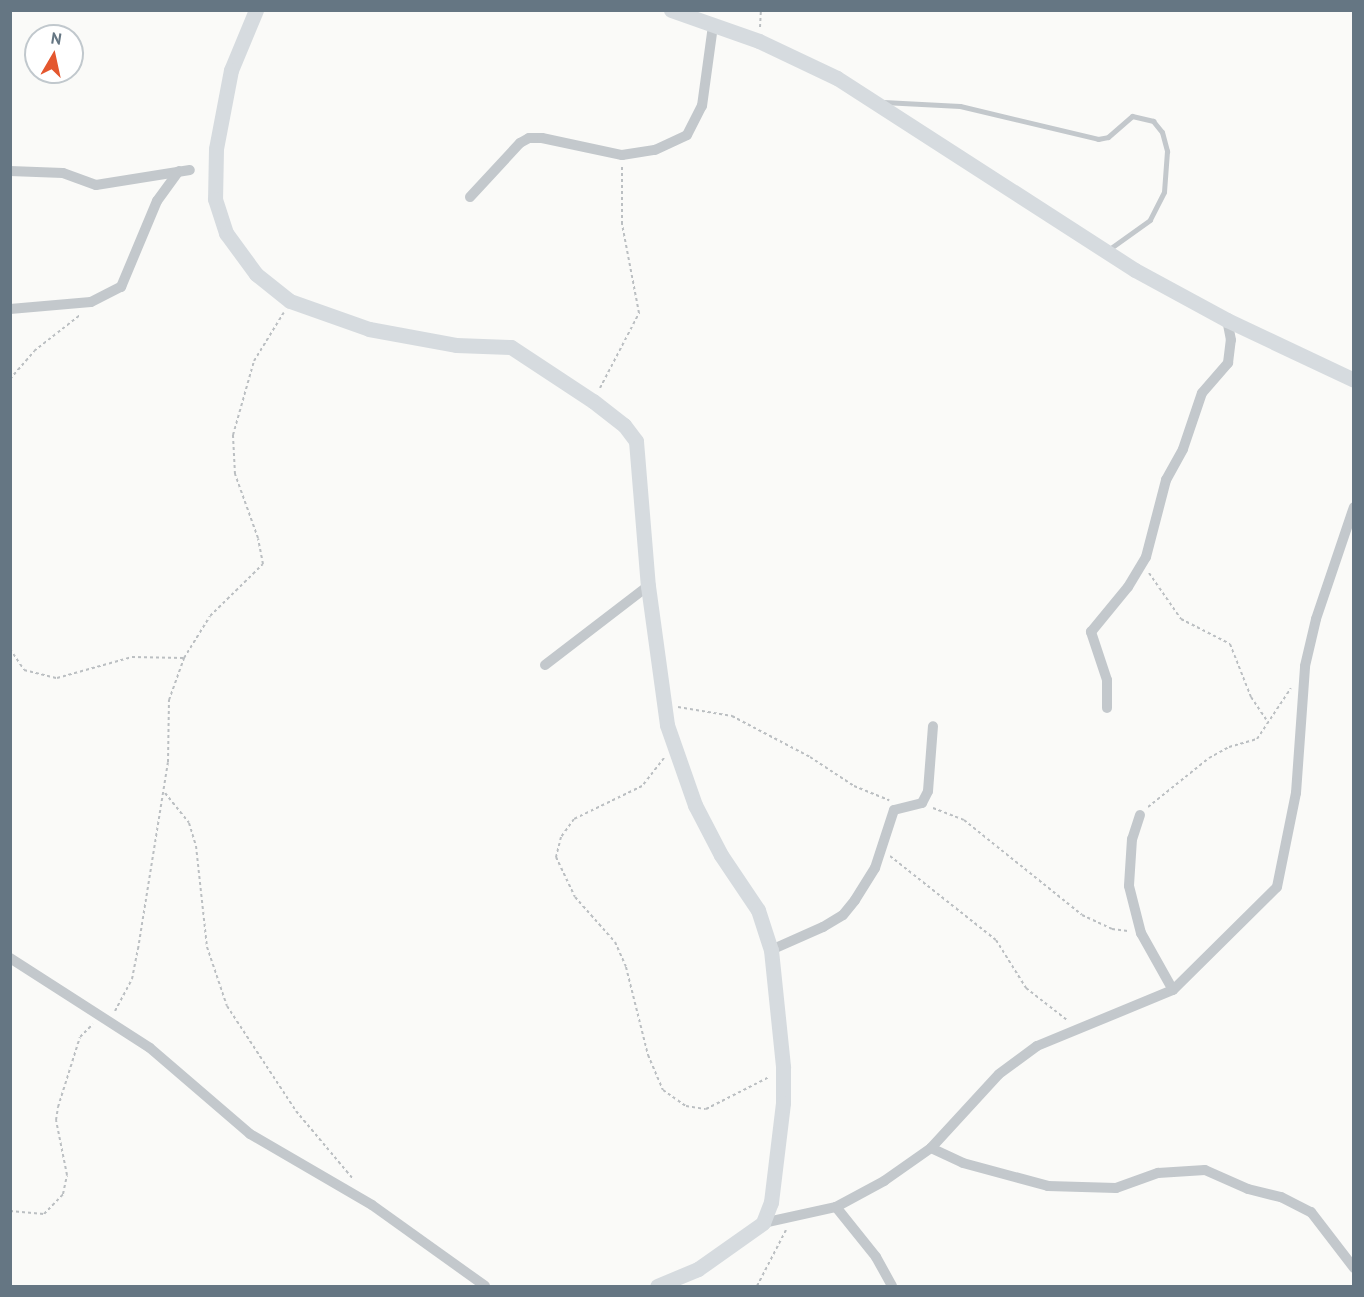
<!DOCTYPE html>
<html>
<head>
<meta charset="utf-8">
<style>
  body { margin:0 }
  #map { position:relative; width:1364px; height:1297px; overflow:hidden; background:#fafaf8; font-family:"PT Sans",sans-serif }
  div>[style] { position:absolute }
  .path>* { height:2px; margin-top:-1px; transform-origin:0; background:repeating-linear-gradient(90deg,#bbbfc2 0 3px,transparent 0 6px) }
  .lane>* { height:5px; margin:-2.5px; padding:0 2.5px; transform-origin:2.5px; border-radius:2.5px; background:#c3c8cc }
  .street>* { height:10px; margin:-5px; padding:0 5px; transform-origin:5px; border-radius:5px; background:#c3c8cc }
  .secondary>* { height:15px; margin:-7.5px; padding:0 7.5px; transform-origin:7.5px; border-radius:7.5px; background:#d6dbdf }
  span { translate:-50% -50%; white-space:nowrap; text-align:center; line-height:1.15; -webkit-text-stroke:6px #fff; paint-order:stroke }
  .frame { position:absolute; inset:0; border:12px solid #657683; pointer-events:none }
  .north { position:absolute; left:24px; top:24px; width:60px; height:60px; box-sizing:border-box; background:#fff; border:2px solid #c1c8cd; border-radius:50%; rotate:9deg; font-size:16px; font-weight:700; line-height:24px; text-align:center; color:#657683 }
  .north::after { content:''; display:block; margin:auto; width:21px; height:27px; background:#e4572e; clip-path:polygon(50% 0,100% 100%,50% 72%,0 100%) }
</style>
</head>
<body>
<div id="map">
  <div class="path">
    <div style="left:760px;top:27px;width:17px;rotate:-87deg"></div>
    <div style="left:10px;top:379px;width:37px;rotate:-49deg"></div>
    <div style="left:34px;top:351px;width:58px;rotate:-38deg"></div>
    <div style="left:600px;top:388px;width:85px;rotate:-62.5deg"></div>
    <div style="left:639px;top:313px;width:91px;rotate:-100.8deg"></div>
    <div style="left:622px;top:224px;width:58px;rotate:-90deg"></div>
    <div style="left:1149px;top:573px;width:56px;rotate:55.2deg"></div>
    <div style="left:1181px;top:619px;width:55px;rotate:27deg"></div>
    <div style="left:1230px;top:644px;width:57px;rotate:68.4deg"></div>
    <div style="left:1251px;top:697px;width:27px;rotate:56deg"></div>
    <div style="left:10px;top:649px;width:25px;rotate:56deg"></div>
    <div style="left:24px;top:670px;width:34px;rotate:14deg"></div>
    <div style="left:57px;top:678px;width:78px;rotate:-15.6deg"></div>
    <div style="left:132px;top:657px;width:52px;rotate:1.1deg"></div>
    <div style="left:678px;top:707px;width:55px;rotate:9.5deg"></div>
    <div style="left:732px;top:716px;width:88px;rotate:27.7deg"></div>
    <div style="left:810px;top:757px;width:53px;rotate:33.4deg"></div>
    <div style="left:854px;top:786px;width:38px;rotate:22deg"></div>
    <div style="left:664px;top:758px;width:36px;rotate:128deg"></div>
    <div style="left:642px;top:786px;width:76px;rotate:154.1deg"></div>
    <div style="left:574px;top:819px;width:22px;rotate:126deg"></div>
    <div style="left:561px;top:837px;width:21px;rotate:104deg"></div>
    <div style="left:556px;top:857px;width:44px;rotate:64.6deg"></div>
    <div style="left:575px;top:897px;width:60px;rotate:48.4deg"></div>
    <div style="left:615px;top:942px;width:27px;rotate:66deg"></div>
    <div style="left:626px;top:967px;width:91px;rotate:76deg"></div>
    <div style="left:648px;top:1055px;width:38px;rotate:67deg"></div>
    <div style="left:663px;top:1090px;width:28px;rotate:35deg"></div>
    <div style="left:686px;top:1106px;width:20px;rotate:9deg"></div>
    <div style="left:706px;top:1109px;width:71px;rotate:-26.9deg"></div>
    <div style="left:165px;top:793px;width:38px;rotate:51deg"></div>
    <div style="left:189px;top:823px;width:24px;rotate:73deg"></div>
    <div style="left:196px;top:846px;width:102px;rotate:83.8deg"></div>
    <div style="left:207px;top:947px;width:62px;rotate:71.3deg"></div>
    <div style="left:227px;top:1006px;width:126px;rotate:56.7deg"></div>
    <div style="left:296px;top:1111px;width:89px;rotate:50deg"></div>
    <div style="left:1148px;top:807px;width:78px;rotate:-38.8deg"></div>
    <div style="left:1209px;top:758px;width:23px;rotate:-29deg"></div>
    <div style="left:1229px;top:747px;width:29px;rotate:-16deg"></div>
    <div style="left:1257px;top:739px;width:61px;rotate:-56.3deg"></div>
    <div style="left:933px;top:808px;width:33px;rotate:21deg"></div>
    <div style="left:964px;top:820px;width:151px;rotate:38.8deg"></div>
    <div style="left:1082px;top:915px;width:33px;rotate:25deg"></div>
    <div style="left:1112px;top:929px;width:16px;rotate:7deg"></div>
    <div style="left:890px;top:856px;width:135px;rotate:38.4deg"></div>
    <div style="left:996px;top:940px;width:57px;rotate:58deg"></div>
    <div style="left:1026px;top:988px;width:52px;rotate:38deg"></div>
    <div style="left:115px;top:1011px;width:36px;rotate:-62deg"></div>
    <div style="left:132px;top:979px;width:31px;rotate:-79deg"></div>
    <div style="left:138px;top:949px;width:189px;rotate:-80.9deg"></div>
    <div style="left:168px;top:762px;width:62px;rotate:-89.1deg"></div>
    <div style="left:169px;top:700px;width:45px;rotate:-70.3deg"></div>
    <div style="left:184px;top:658px;width:49px;rotate:-58.2deg"></div>
    <div style="left:210px;top:616px;width:74px;rotate:-44.5deg"></div>
    <div style="left:263px;top:564px;width:26px;rotate:-101deg"></div>
    <div style="left:258px;top:538px;width:68px;rotate:-109.8deg"></div>
    <div style="left:235px;top:474px;width:39px;rotate:-93deg"></div>
    <div style="left:233px;top:435px;width:77px;rotate:-74.2deg"></div>
    <div style="left:254px;top:361px;width:57px;rotate:-58.5deg"></div>
    <div style="left:10px;top:1211px;width:34px;rotate:5deg"></div>
    <div style="left:44px;top:1214px;width:28px;rotate:-46deg"></div>
    <div style="left:63px;top:1194px;width:19px;rotate:-78deg"></div>
    <div style="left:67px;top:1175px;width:56px;rotate:-101.3deg"></div>
    <div style="left:56px;top:1120px;width:13px;rotate:-81deg"></div>
    <div style="left:58px;top:1107px;width:73px;rotate:-72.6deg"></div>
    <div style="left:80px;top:1037px;width:18px;rotate:-45deg"></div>
    <div style="left:757px;top:1286px;width:63px;rotate:-62.6deg"></div>
  </div>
  <div class="lane">
    <div style="left:883px;top:102px;width:77px;rotate:3deg"></div>
    <div style="left:960px;top:106px;width:142px;rotate:13.4deg"></div>
    <div style="left:1098px;top:139px;width:10px;rotate:-11deg"></div>
    <div style="left:1108px;top:137px;width:32px;rotate:-41deg"></div>
    <div style="left:1132px;top:116px;width:22px;rotate:13deg"></div>
    <div style="left:1153px;top:121px;width:14px;rotate:51deg"></div>
    <div style="left:1162px;top:132px;width:20px;rotate:75deg"></div>
    <div style="left:1167px;top:151px;width:41px;rotate:94.2deg"></div>
    <div style="left:1164px;top:192px;width:31px;rotate:117deg"></div>
    <div style="left:1150px;top:220px;width:52px;rotate:144.5deg"></div>
  </div>
  <div class="street">
    <div style="left:10px;top:171px;width:53px;rotate:2.2deg"></div>
    <div style="left:63px;top:173px;width:35px;rotate:20deg"></div>
    <div style="left:96px;top:185px;width:95px;rotate:-9.1deg"></div>
    <div style="left:470px;top:197px;width:74px;rotate:-47.2deg"></div>
    <div style="left:520px;top:143px;width:10px;rotate:-29deg"></div>
    <div style="left:529px;top:138px;width:13px"></div>
    <div style="left:542px;top:138px;width:82px;rotate:12deg"></div>
    <div style="left:622px;top:155px;width:33px;rotate:-9deg"></div>
    <div style="left:655px;top:150px;width:35px;rotate:-25deg"></div>
    <div style="left:687px;top:135px;width:33px;rotate:-63deg"></div>
    <div style="left:702px;top:106px;width:81px;rotate:-82.2deg"></div>
    <div style="left:10px;top:309px;width:81px;rotate:-4.9deg"></div>
    <div style="left:91px;top:302px;width:34px;rotate:-27deg"></div>
    <div style="left:121px;top:287px;width:93px;rotate:-67.3deg"></div>
    <div style="left:157px;top:201px;width:37px;rotate:-54deg"></div>
    <div style="left:545px;top:665px;width:130px;rotate:-37.5deg"></div>
    <div style="left:1107px;top:708px;width:28px;rotate:-90deg"></div>
    <div style="left:1107px;top:680px;width:51px;rotate:-108.4deg"></div>
    <div style="left:1091px;top:632px;width:58px;rotate:-50.6deg"></div>
    <div style="left:1128px;top:587px;width:35px;rotate:-59deg"></div>
    <div style="left:1146px;top:557px;width:80px;rotate:-75.4deg"></div>
    <div style="left:1166px;top:480px;width:35px;rotate:-61deg"></div>
    <div style="left:1183px;top:449px;width:59px;rotate:-71.3deg"></div>
    <div style="left:1202px;top:393px;width:40px;rotate:-49deg"></div>
    <div style="left:1228px;top:363px;width:23px;rotate:-83deg"></div>
    <div style="left:1231px;top:340px;width:20px;rotate:-101deg"></div>
    <div style="left:1140px;top:815px;width:25px;rotate:108deg"></div>
    <div style="left:1132px;top:839px;width:47px;rotate:93.7deg"></div>
    <div style="left:1129px;top:886px;width:49px;rotate:75.7deg"></div>
    <div style="left:1141px;top:933px;width:65px;rotate:60.7deg"></div>
    <div style="left:771px;top:950px;width:57px;rotate:-23.9deg"></div>
    <div style="left:823px;top:927px;width:23px;rotate:-31deg"></div>
    <div style="left:843px;top:915px;width:19px;rotate:-51deg"></div>
    <div style="left:855px;top:900px;width:38px;rotate:-58deg"></div>
    <div style="left:875px;top:868px;width:61px;rotate:-71.9deg"></div>
    <div style="left:894px;top:810px;width:29px;rotate:-14deg"></div>
    <div style="left:922px;top:803px;width:13px;rotate:-63deg"></div>
    <div style="left:928px;top:791px;width:65px;rotate:-85.6deg"></div>
    <div style="left:10px;top:958px;width:166px;rotate:32.7deg"></div>
    <div style="left:150px;top:1048px;width:132px;rotate:40.7deg"></div>
    <div style="left:250px;top:1134px;width:141px;rotate:30.2deg"></div>
    <div style="left:372px;top:1205px;width:139px;rotate:35.6deg"></div>
    <div style="left:931px;top:1148px;width:35px;rotate:25deg"></div>
    <div style="left:963px;top:1163px;width:88px;rotate:15.1deg"></div>
    <div style="left:1048px;top:1186px;width:68px;rotate:1.7deg"></div>
    <div style="left:1116px;top:1188px;width:45px;rotate:-19.7deg"></div>
    <div style="left:1158px;top:1173px;width:47px;rotate:-3.7deg"></div>
    <div style="left:1205px;top:1170px;width:47px;rotate:23.8deg"></div>
    <div style="left:1248px;top:1189px;width:34px;rotate:14deg"></div>
    <div style="left:1281px;top:1197px;width:34px;rotate:27deg"></div>
    <div style="left:1311px;top:1212px;width:71px;rotate:52.5deg"></div>
    <div style="left:836px;top:1207px;width:64px;rotate:51.3deg"></div>
    <div style="left:876px;top:1257px;width:33px;rotate:61deg"></div>
    <div style="left:763px;top:1223px;width:75px;rotate:-12.4deg"></div>
    <div style="left:836px;top:1207px;width:55px;rotate:-28.4deg"></div>
    <div style="left:884px;top:1181px;width:57px;rotate:-35.1deg"></div>
    <div style="left:931px;top:1148px;width:100px;rotate:-47.4deg"></div>
    <div style="left:999px;top:1074px;width:47px;rotate:-36.4deg"></div>
    <div style="left:1037px;top:1046px;width:147px;rotate:-22.4deg"></div>
    <div style="left:1173px;top:990px;width:146px;rotate:-44.7deg"></div>
    <div style="left:1277px;top:887px;width:96px;rotate:-78.6deg"></div>
    <div style="left:1296px;top:793px;width:127px;rotate:-85.9deg"></div>
    <div style="left:1305px;top:666px;width:48px;rotate:-76.8deg"></div>
    <div style="left:1316px;top:619px;width:118px;rotate:-71.3deg"></div>
  </div>
  <div class="secondary">
    <div style="left:256px;top:10px;width:65px;rotate:112.6deg"></div>
    <div style="left:231px;top:70px;width:80px;rotate:100.8deg"></div>
    <div style="left:216px;top:149px;width:50px;rotate:91.1deg"></div>
    <div style="left:215px;top:199px;width:36px;rotate:72deg"></div>
    <div style="left:226px;top:233px;width:51px;rotate:53.8deg"></div>
    <div style="left:256px;top:274px;width:43px;rotate:38.5deg"></div>
    <div style="left:290px;top:301px;width:84px;rotate:19.5deg"></div>
    <div style="left:369px;top:329px;width:88px;rotate:10.4deg"></div>
    <div style="left:456px;top:345px;width:55px;rotate:2.1deg"></div>
    <div style="left:511px;top:347px;width:98px;rotate:33.4deg"></div>
    <div style="left:593px;top:401px;width:39px;rotate:38deg"></div>
    <div style="left:624px;top:425px;width:20px;rotate:53deg"></div>
    <div style="left:636px;top:441px;width:145px;rotate:85.3deg"></div>
    <div style="left:648px;top:586px;width:140px;rotate:82.2deg"></div>
    <div style="left:667px;top:725px;width:85px;rotate:70.7deg"></div>
    <div style="left:695px;top:805px;width:56px;rotate:62.5deg"></div>
    <div style="left:721px;top:855px;width:66px;rotate:56.1deg"></div>
    <div style="left:758px;top:910px;width:42px;rotate:72deg"></div>
    <div style="left:771px;top:950px;width:118px;rotate:84.1deg"></div>
    <div style="left:783px;top:1067px;width:36px;rotate:90deg"></div>
    <div style="left:783px;top:1103px;width:100px;rotate:96.9deg"></div>
    <div style="left:771px;top:1202px;width:22px;rotate:111deg"></div>
    <div style="left:763px;top:1223px;width:80px;rotate:144.7deg"></div>
    <div style="left:698px;top:1269px;width:44px;rotate:157.5deg"></div>
    <div style="left:671px;top:10px;width:93px;rotate:19.4deg"></div>
    <div style="left:759px;top:41px;width:86px;rotate:25.4deg"></div>
    <div style="left:837px;top:78px;width:354px;rotate:32.8deg"></div>
    <div style="left:1135px;top:270px;width:105px;rotate:28.5deg"></div>
    <div style="left:1227px;top:320px;width:140px;rotate:25.3deg"></div>
  </div>
  <div class="frame"></div>
  <div class="north">N</div>
</div>
</body>
</html>
